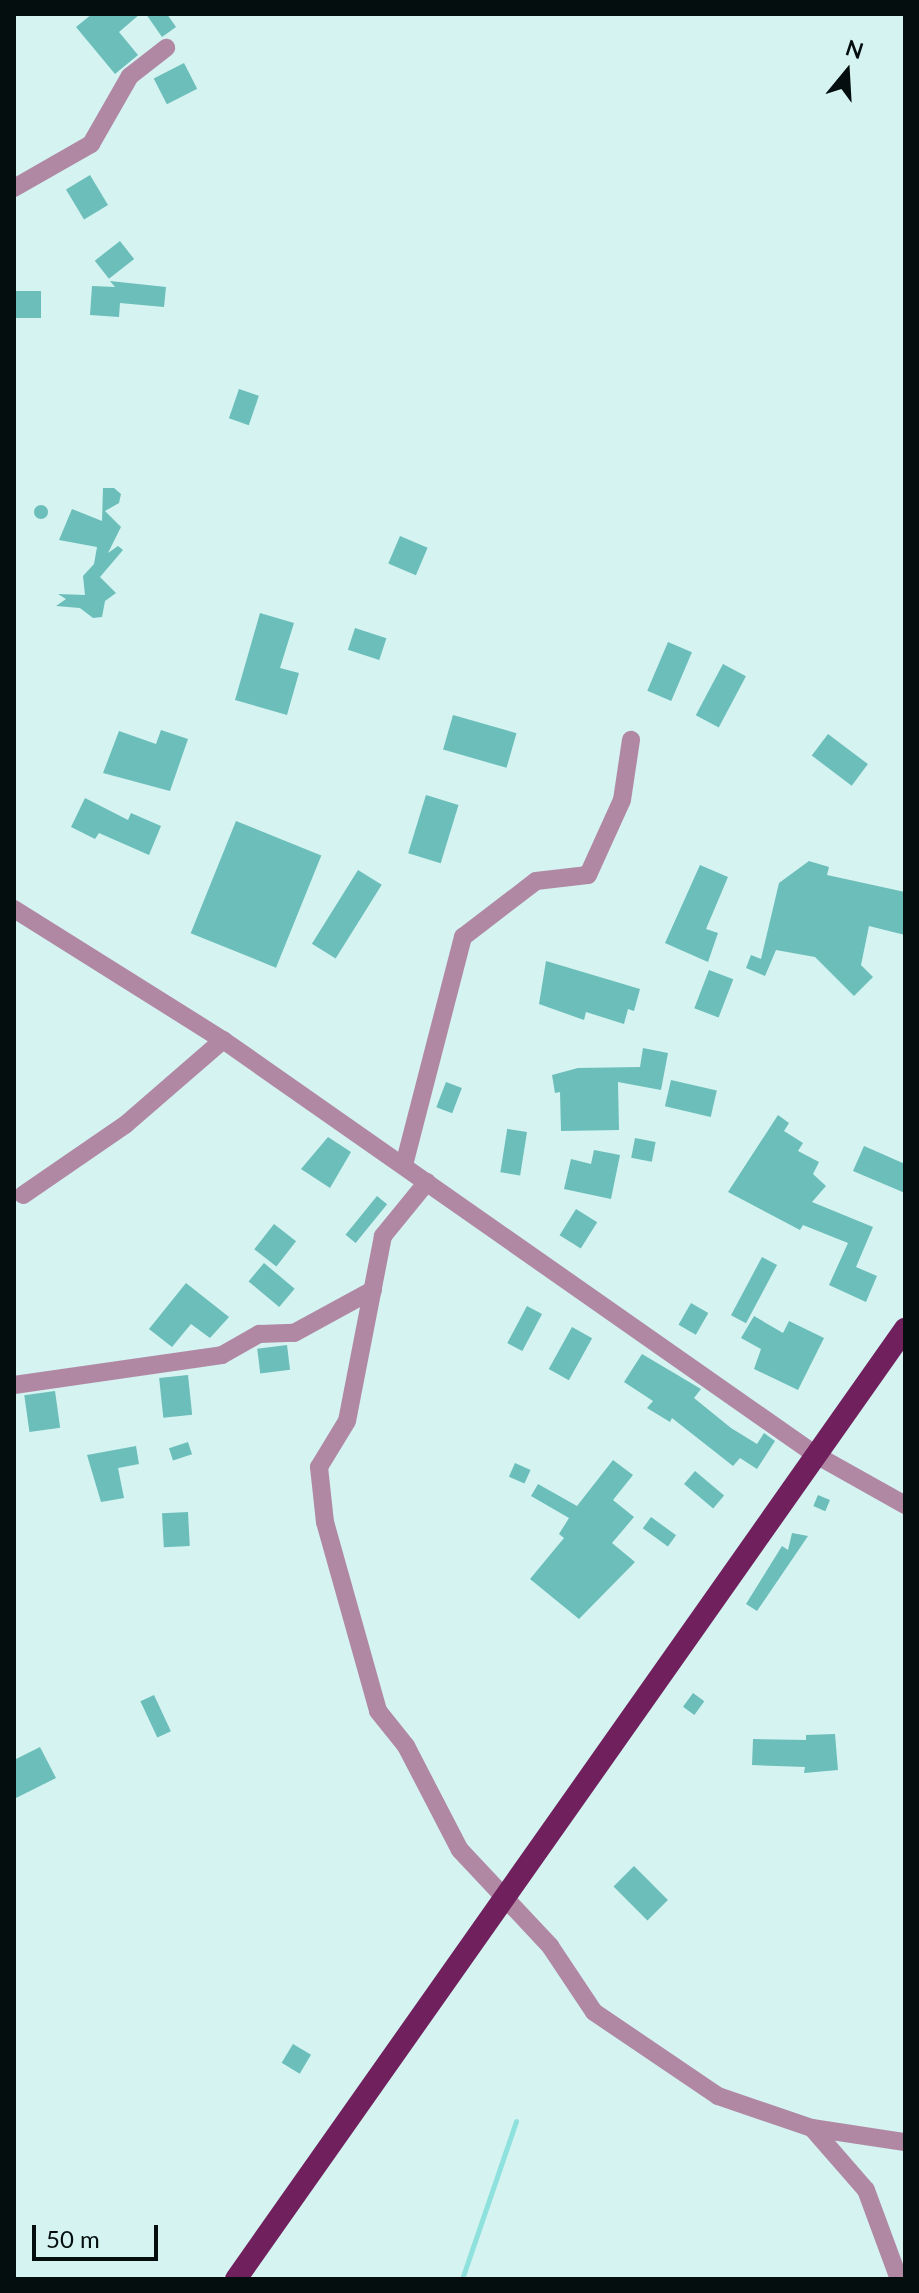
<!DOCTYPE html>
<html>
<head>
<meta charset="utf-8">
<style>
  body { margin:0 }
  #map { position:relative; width:919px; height:2293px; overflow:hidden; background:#d4f3f1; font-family:Lato,sans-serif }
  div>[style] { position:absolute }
  .stream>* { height:5px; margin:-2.5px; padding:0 2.5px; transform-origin:2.5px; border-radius:2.5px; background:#8fe1dd }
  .building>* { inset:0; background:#6cbeba; transform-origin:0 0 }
  .round { border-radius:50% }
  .minor>* { height:18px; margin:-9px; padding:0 9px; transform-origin:9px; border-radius:9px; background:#b188a4 }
  .trunk>* { height:22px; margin:-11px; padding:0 11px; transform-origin:11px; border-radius:11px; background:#6f205d }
  span { translate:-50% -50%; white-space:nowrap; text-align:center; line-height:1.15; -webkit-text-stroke:6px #d4f3f1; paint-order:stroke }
  .frame { position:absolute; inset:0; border:16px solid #050e0e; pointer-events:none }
  .north { position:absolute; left:807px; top:32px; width:80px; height:80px; -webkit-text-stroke:6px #d4f3f1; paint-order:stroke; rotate:18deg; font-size:22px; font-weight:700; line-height:32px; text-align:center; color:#050e0e }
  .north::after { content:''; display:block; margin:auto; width:28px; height:36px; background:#050e0e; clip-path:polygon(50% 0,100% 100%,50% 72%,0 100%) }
  .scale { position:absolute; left:32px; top:2225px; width:126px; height:36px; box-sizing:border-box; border:4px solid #050e0e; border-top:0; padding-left:10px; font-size:24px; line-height:28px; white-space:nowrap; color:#050e0e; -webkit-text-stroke:6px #d4f3f1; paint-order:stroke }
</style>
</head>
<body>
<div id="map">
  <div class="stream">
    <div style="left:462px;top:2279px;width:167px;rotate:-71.1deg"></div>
  </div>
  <div class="building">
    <div style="clip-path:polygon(92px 14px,140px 14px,119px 32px,138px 55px,115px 74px,76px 27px)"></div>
    <div style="clip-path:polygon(146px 14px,167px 14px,176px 27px,162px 37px)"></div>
    <div style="left:184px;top:63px;width:29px;height:34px;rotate:63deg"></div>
    <div style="left:90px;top:175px;width:35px;height:28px;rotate:59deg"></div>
    <div style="left:120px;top:241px;width:23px;height:32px;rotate:52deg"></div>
    <div style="clip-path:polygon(110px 281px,166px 287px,164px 307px,120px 303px,119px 317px,90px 315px,92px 286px,115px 287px)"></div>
    <div style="left:14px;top:291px;width:27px;height:27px"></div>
    <div style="left:239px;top:389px;width:21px;height:31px;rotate:19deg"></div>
    <div style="clip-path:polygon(103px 488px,114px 488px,121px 494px,119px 503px,105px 511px,121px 527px,108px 553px,118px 546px,123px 550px,100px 577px,116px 593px,105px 601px,102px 617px,93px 618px,80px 608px,56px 606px,66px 599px,58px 594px,85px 595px,83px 576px,94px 564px,97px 547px,59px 540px,72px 509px,102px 521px)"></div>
    <div class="round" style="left:34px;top:505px;width:14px;height:14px"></div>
    <div style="left:400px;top:536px;width:30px;height:30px;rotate:23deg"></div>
    <div style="clip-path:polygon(260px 613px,294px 623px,280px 668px,299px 673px,287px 715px,235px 700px)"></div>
    <div style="left:355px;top:628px;width:33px;height:23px;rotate:18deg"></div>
    <div style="left:668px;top:642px;width:26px;height:53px;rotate:23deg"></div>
    <div style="left:723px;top:664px;width:26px;height:58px;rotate:28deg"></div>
    <div style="left:453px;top:715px;width:66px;height:36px;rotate:16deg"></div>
    <div style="clip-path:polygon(161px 730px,188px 739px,170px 791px,103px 773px,119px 731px,156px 744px)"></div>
    <div style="left:828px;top:734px;width:50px;height:27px;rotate:37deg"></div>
    <div style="left:426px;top:795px;width:34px;height:61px;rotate:17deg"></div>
    <div style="clip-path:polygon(85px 798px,128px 820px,131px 813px,161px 826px,149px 855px,99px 833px,95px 839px,71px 827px)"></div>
    <div style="left:236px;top:821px;width:92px;height:121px;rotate:22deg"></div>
    <div style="clip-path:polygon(809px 861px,829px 867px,827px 875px,905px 892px,905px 935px,869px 926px,861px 965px,873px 977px,854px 996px,815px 957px,776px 950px,765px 976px,746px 968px,751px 955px,761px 959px,779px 883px)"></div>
    <div style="clip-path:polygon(700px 865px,728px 877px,706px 929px,718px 933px,708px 962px,665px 943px)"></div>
    <div style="left:358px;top:870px;width:28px;height:87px;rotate:32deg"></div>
    <div style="clip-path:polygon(546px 961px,640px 989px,634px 1011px,628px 1009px,624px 1024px,586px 1012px,584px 1020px,539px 1004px)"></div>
    <div style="left:709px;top:970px;width:26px;height:41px;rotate:21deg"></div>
    <div style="clip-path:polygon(643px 1048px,668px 1053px,661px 1090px,618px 1082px,619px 1130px,561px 1131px,560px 1092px,555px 1093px,552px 1075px,578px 1068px,640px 1067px)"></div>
    <div style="left:671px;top:1080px;width:47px;height:27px;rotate:13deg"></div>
    <div style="left:446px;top:1082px;width:17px;height:27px;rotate:21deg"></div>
    <div style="clip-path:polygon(778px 1115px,789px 1123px,784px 1131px,803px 1143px,798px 1151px,819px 1162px,813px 1174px,826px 1186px,812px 1202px,873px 1227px,856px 1267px,877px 1276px,866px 1302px,829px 1285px,848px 1243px,803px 1225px,800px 1230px,728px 1192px)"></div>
    <div style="left:527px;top:1132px;width:44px;height:20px;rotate:99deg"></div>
    <div style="clip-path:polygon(328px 1137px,351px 1152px,330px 1188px,301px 1169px)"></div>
    <div style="left:635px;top:1138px;width:21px;height:20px;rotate:11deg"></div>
    <div style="clip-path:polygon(864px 1146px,905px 1164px,905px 1193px,853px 1171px)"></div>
    <div style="clip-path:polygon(594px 1150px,620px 1155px,611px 1199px,564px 1189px,571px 1159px,591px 1164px)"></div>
    <div style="left:377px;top:1196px;width:13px;height:50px;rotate:39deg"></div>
    <div style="left:576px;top:1209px;width:25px;height:31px;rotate:32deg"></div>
    <div style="left:274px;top:1224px;width:28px;height:32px;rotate:38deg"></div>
    <div style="left:762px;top:1257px;width:17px;height:66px;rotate:28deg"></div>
    <div style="left:264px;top:1263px;width:40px;height:24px;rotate:40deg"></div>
    <div style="clip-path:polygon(186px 1283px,229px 1317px,210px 1338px,191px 1324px,172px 1347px,149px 1329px)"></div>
    <div style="left:691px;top:1303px;width:20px;height:25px;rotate:30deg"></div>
    <div style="left:527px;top:1306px;width:17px;height:42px;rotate:28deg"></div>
    <div style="clip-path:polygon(754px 1316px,783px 1333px,789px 1321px,824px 1338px,798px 1390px,754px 1369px,761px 1349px,741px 1338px)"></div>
    <div style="left:572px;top:1327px;width:23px;height:48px;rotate:29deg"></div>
    <div style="left:287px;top:1345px;width:25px;height:30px;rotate:83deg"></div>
    <div style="clip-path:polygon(642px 1354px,701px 1389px,694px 1398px,731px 1428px,757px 1444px,764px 1433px,775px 1441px,757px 1469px,740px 1458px,733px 1466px,672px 1418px,670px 1422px,647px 1408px,653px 1401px,624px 1382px)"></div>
    <div style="left:188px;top:1375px;width:40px;height:29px;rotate:84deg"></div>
    <div style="left:55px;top:1391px;width:37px;height:31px;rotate:82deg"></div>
    <div style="left:188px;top:1442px;width:13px;height:20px;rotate:72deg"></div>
    <div style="clip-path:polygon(136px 1446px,139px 1464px,118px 1468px,124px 1498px,101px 1502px,87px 1455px)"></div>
    <div style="clip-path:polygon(613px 1460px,633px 1475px,613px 1500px,634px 1517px,612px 1543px,635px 1562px,579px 1619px,530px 1579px,564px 1538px,559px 1534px,569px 1518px,531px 1496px,538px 1484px,577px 1506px)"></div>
    <div style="left:515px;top:1463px;width:17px;height:15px;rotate:24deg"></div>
    <div style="left:695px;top:1471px;width:38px;height:17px;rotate:40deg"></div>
    <div style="left:818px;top:1495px;width:13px;height:12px;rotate:23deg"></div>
    <div style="left:188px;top:1512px;width:34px;height:26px;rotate:87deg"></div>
    <div style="left:651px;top:1517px;width:31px;height:14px;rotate:36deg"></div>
    <div style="clip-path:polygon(792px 1533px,808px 1536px,757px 1611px,746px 1604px,782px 1546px,788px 1550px)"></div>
    <div style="left:693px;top:1693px;width:14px;height:17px;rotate:36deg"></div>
    <div style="left:154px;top:1695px;width:40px;height:15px;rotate:65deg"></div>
    <div style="clip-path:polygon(835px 1734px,838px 1770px,804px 1773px,805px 1767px,752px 1765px,753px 1739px,806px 1740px,806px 1735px)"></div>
    <div style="clip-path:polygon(40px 1747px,56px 1778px,14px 1799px,14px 1760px)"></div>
    <div style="left:634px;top:1866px;width:48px;height:29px;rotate:45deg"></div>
    <div style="left:293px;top:2044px;width:21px;height:22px;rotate:31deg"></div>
  </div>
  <div class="minor">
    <div style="left:14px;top:188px;width:89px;rotate:-29.7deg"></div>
    <div style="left:91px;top:144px;width:78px;rotate:-60.2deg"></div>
    <div style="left:130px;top:76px;width:46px;rotate:-37.9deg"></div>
    <div style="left:14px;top:909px;width:247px;rotate:32.1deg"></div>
    <div style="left:223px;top:1040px;width:724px;rotate:34.99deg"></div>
    <div style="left:816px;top:1455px;width:102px;rotate:29.3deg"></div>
    <div style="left:404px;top:1165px;width:236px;rotate:-75.5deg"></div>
    <div style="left:463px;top:937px;width:92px;rotate:-37.5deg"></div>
    <div style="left:536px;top:881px;width:52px;rotate:-6.6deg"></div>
    <div style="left:588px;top:875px;width:82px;rotate:-65.6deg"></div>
    <div style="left:622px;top:800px;width:61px;rotate:-81.5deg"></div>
    <div style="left:427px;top:1182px;width:70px;rotate:129.2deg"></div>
    <div style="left:383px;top:1236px;width:188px;rotate:101deg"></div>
    <div style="left:347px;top:1421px;width:54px;rotate:121.3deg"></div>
    <div style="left:319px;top:1467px;width:55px;rotate:83.8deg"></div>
    <div style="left:325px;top:1522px;width:196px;rotate:74.3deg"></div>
    <div style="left:378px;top:1711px;width:45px;rotate:51.3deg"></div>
    <div style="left:406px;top:1746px;width:117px;rotate:62.6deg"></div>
    <div style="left:460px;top:1850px;width:132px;rotate:46.8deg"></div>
    <div style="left:550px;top:1946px;width:79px;rotate:56.3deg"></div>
    <div style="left:594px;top:2012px;width:150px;rotate:34.1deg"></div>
    <div style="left:718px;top:2096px;width:99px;rotate:18.8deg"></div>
    <div style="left:812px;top:2128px;width:94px;rotate:8.6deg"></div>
    <div style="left:23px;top:1195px;width:124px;rotate:-34.5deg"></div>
    <div style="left:125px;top:1125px;width:130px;rotate:-40.9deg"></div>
    <div style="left:14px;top:1385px;width:210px;rotate:-8.2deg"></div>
    <div style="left:222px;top:1355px;width:43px;rotate:-29.6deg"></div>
    <div style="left:259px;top:1334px;width:35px;rotate:-2deg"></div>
    <div style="left:294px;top:1333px;width:90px;rotate:-28.6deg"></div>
    <div style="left:812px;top:2128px;width:82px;rotate:48.9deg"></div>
    <div style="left:866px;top:2190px;width:95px;rotate:69.7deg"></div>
  </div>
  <div class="trunk">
    <div style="left:236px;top:2279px;width:1162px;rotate:-54.85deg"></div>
  </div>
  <div class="frame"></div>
  <div class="north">N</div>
  <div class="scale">50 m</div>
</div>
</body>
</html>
